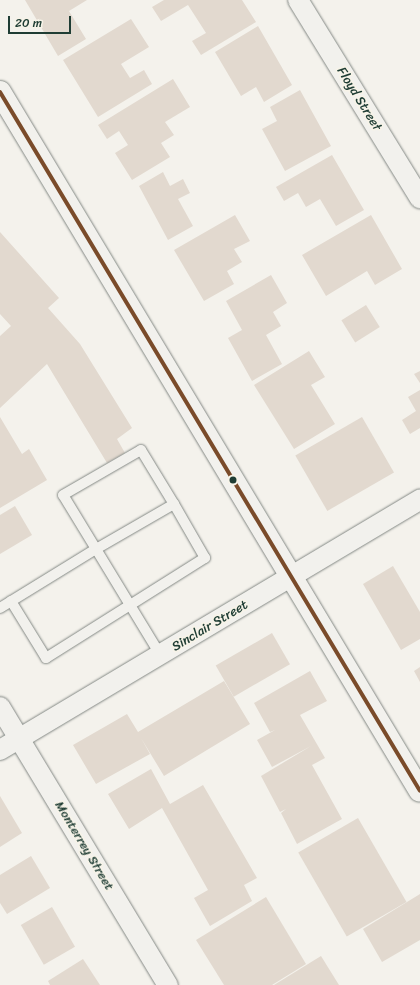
<!DOCTYPE html>
<html>
<head>
<meta charset="utf-8">
<style>
  body { margin:0 }
  #map { position:relative; width:420px; height:985px; overflow:hidden; background:#f4f2ec; font-family:Sriracha,sans-serif }
  div>[style] { position:absolute }
  .building>* { inset:0; background:#e2d9cf; transform-origin:0 0 }
  .roads { filter:drop-shadow(0 0 1px #848985) drop-shadow(0 0 1px #848985) }
  .lane>* { height:10px; margin:-5px; padding:0 5px; transform-origin:5px; border-radius:5px; background:#f2f1ed }
  .street>* { height:20px; margin:-10px; padding:0 10px; transform-origin:10px; border-radius:10px; background:#f2f1ed }
  .secondary>* { height:22px; margin:-11px; padding:0 11px; transform-origin:11px; border-radius:11px; background:#f2f1ed }
  .bus-1>* { height:4px; margin:-2px; padding:0 2px; transform-origin:2px; border-radius:2px; background:#7a4b2a }
  .dots>* { width:11px; height:11px; translate:-50% -50%; box-sizing:border-box; border:2px solid #f7f3e8; border-radius:50% }
  span { translate:-50% -50%; white-space:nowrap; text-align:center; line-height:1.15; -webkit-text-stroke:3.5px #f7f3e8; paint-order:stroke }
  .street-label { font-size:13px; color:#1f3d34 }
  .scale { position:absolute; left:8px; top:16px; width:63px; height:18px; box-sizing:border-box; border:2px solid #1f3d34; border-top:0; padding-left:5px; font-size:12px; line-height:14px; white-space:nowrap; color:#1f3d34; -webkit-text-stroke:3px #f7f3e8; paint-order:stroke }
</style>
</head>
<body>
<div id="map">
  <div class="building">
    <div style="clip-path:polygon(25px 0,87px 0,69px 11px,86px 39px,58px 56px)"></div>
    <div style="clip-path:polygon(164px 0,242px 0,256px 22px,201px 55px,192px 41px,206px 33px,188px 5px,161px 21px,152px 7px)"></div>
    <div style="clip-path:polygon(131px 19px,149px 47px,121px 64px,130px 78px,144px 70px,152px 84px,98px 117px,63px 60px)"></div>
    <div style="clip-path:polygon(258px 26px,292px 85px,264px 102px,256px 87px,241px 96px,215px 52px)"></div>
    <div style="clip-path:polygon(173px 79px,190px 107px,165px 122px,174px 135px,161px 143px,170px 157px,132px 180px,115px 153px,128px 145px,119px 131px,107px 139px,98px 125px)"></div>
    <div style="clip-path:polygon(300px 90px,331px 146px,285px 171px,262px 129px,277px 121px,270px 107px)"></div>
    <div style="clip-path:polygon(332px 155px,364px 210px,336px 226px,320px 199px,306px 207px,298px 193px,284px 201px,276px 187px)"></div>
    <div style="clip-path:polygon(163px 172px,170px 186px,183px 179px,190px 193px,178px 199px,193px 226px,168px 240px,139px 186px)"></div>
    <div style="clip-path:polygon(235px 215px,250px 241px,234px 249px,242px 262px,227px 271px,234px 284px,204px 301px,174px 250px)"></div>
    <div style="clip-path:polygon(371px 215px,402px 269px,375px 285px,367px 271px,326px 296px,302px 255px)"></div>
    <div style="clip-path:polygon(0 232px,59px 298px,48px 308px,80px 344px,132px 428px,117px 439px,125px 453px,107px 463px,47px 364px,0 408px,0 336px,11px 326px,0 314px)"></div>
    <div style="clip-path:polygon(271px 275px,287px 303px,273px 312px,281px 326px,266px 335px,282px 364px,252px 381px,228px 338px,242px 330px,226px 301px)"></div>
    <div style="left:366px;top:305px;width:26px;height:29px;rotate:58deg"></div>
    <div style="clip-path:polygon(309px 351px,325px 377px,311px 385px,335px 424px,294px 449px,254px 385px)"></div>
    <div style="clip-path:polygon(420px 371px,420px 383px,414px 374px)"></div>
    <div style="clip-path:polygon(420px 390px,420px 428px,410px 434px,402px 420px,416px 411px,408px 397px)"></div>
    <div style="clip-path:polygon(0 417px,22px 454px,29px 449px,47px 480px,0 508px)"></div>
    <div style="left:362px;top:417px;width:64px;height:77px;rotate:60deg"></div>
    <div style="clip-path:polygon(15px 506px,32px 535px,0 554px,0 515px)"></div>
    <div style="clip-path:polygon(393px 566px,420px 612px,420px 639px,401px 650px,363px 584px)"></div>
    <div style="left:272px;top:633px;width:36px;height:65px;rotate:60deg"></div>
    <div style="clip-path:polygon(420px 667px,420px 682px,414px 671px)"></div>
    <div style="clip-path:polygon(310px 671px,327px 701px,300px 715px,325px 758px,312px 765px,342px 819px,297px 844px,281px 813px,286px 809px,280px 812px,261px 776px,311px 746px,272px 767px,257px 740px,275px 730px,270px 732px,254px 703px)"></div>
    <div style="clip-path:polygon(224px 681px,250px 724px,164px 776px,141px 738px,150px 754px,96px 784px,73px 745px,127px 714px,138px 732px)"></div>
    <div style="clip-path:polygon(151px 769px,170px 804px,203px 785px,257px 878px,244px 885px,252px 901px,210px 926px,194px 898px,208px 890px,162px 808px,129px 829px,108px 794px)"></div>
    <div style="clip-path:polygon(0 796px,22px 833px,0 847px)"></div>
    <div style="left:358px;top:818px;width:97px;height:69px;rotate:60deg"></div>
    <div style="clip-path:polygon(31px 856px,50px 888px,7px 914px,0 903px,0 875px)"></div>
    <div style="clip-path:polygon(420px 894px,420px 940px,382px 962px,363px 929px)"></div>
    <div style="clip-path:polygon(266px 897px,306px 964px,272px 985px,224px 985px,196px 940px)"></div>
    <div style="left:52px;top:907px;width:46px;height:36px;rotate:60deg"></div>
    <div style="clip-path:polygon(321px 956px,339px 985px,274px 985px)"></div>
    <div style="clip-path:polygon(83px 959px,100px 985px,50px 985px,48px 981px)"></div>
  </div>
  <div class="roads">
    <div class="lane">
      <div style="left:141px;top:450px;width:63px;rotate:58.6deg"></div>
      <div style="left:174px;top:504px;width:90px;rotate:150deg"></div>
      <div style="left:96px;top:549px;width:63px;rotate:-121.4deg"></div>
      <div style="left:63px;top:495px;width:90px;rotate:-30deg"></div>
      <div style="left:11px;top:601px;width:67px;rotate:58.4deg"></div>
      <div style="left:46px;top:658px;width:188px;rotate:-32.2deg"></div>
      <div style="left:205px;top:558px;width:62px;rotate:-119.9deg"></div>
      <div style="left:0;top:608px;width:113px;rotate:-31.6deg"></div>
      <div style="left:96px;top:549px;width:125px;rotate:58.7deg"></div>
    </div>
    <div class="street">
      <div style="left:298px;top:0;width:233px;rotate:58.4deg"></div>
      <div style="left:0;top:707px;width:325px;rotate:58.9deg"></div>
      <div style="left:0;top:750px;width:489px;rotate:-30.8deg"></div>
    </div>
    <div class="secondary">
      <div style="left:0;top:92px;width:815px;rotate:59deg"></div>
    </div>
  </div>
  <div class="bus-1">
    <div style="left:0;top:92px;width:815px;rotate:59deg"></div>
  </div>
  <div class="dots">
    <div style="left:233px;top:480px;background:#1f3d34"></div>
  </div>
  <div class="street-label">
    <span style="left:359px;top:99px;rotate:58deg">Floyd Street</span>
    <span style="left:210px;top:626px;rotate:-31deg">Sinclair Street</span>
    <span style="left:84px;top:846px;rotate:59deg">Monterrey Street</span>
  </div>
  <div class="scale">20 m</div>
</div>
</body>
</html>
